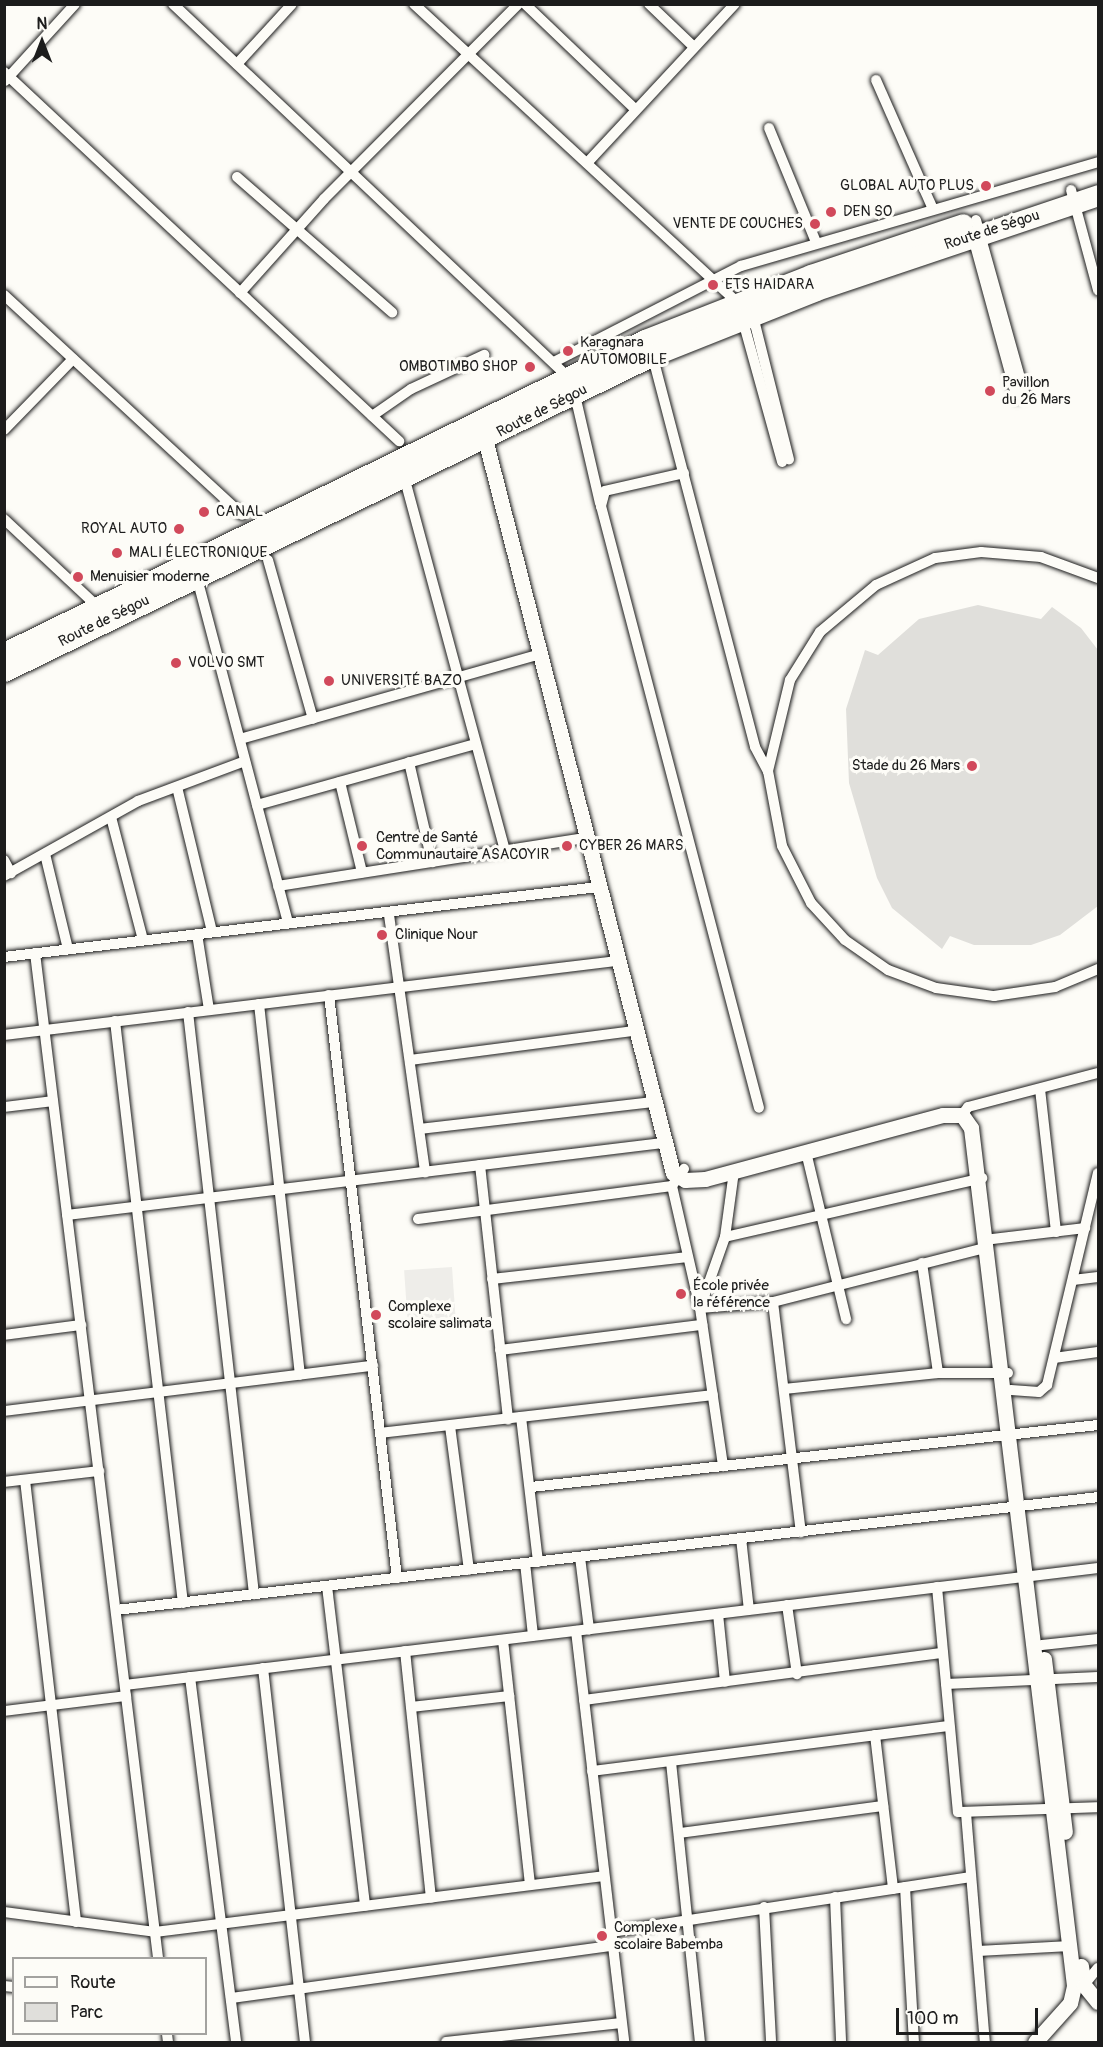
<!DOCTYPE html>
<html>
<head>
<meta charset="utf-8">
<style>
  body { margin:0 }
  #map { position:relative; width:1103px; height:2047px; overflow:hidden; background:#fdfcf7; font-family:Pangolin,sans-serif }
  div>[style] { position:absolute }
  .built>* { inset:0; background:#eeede9; transform-origin:0 0 }
  .green>* { inset:0; background:#e0dfdb }
  .roads { filter:drop-shadow(0 0 2px #1c1c1c) drop-shadow(0 0 2px #1c1c1c) }
  .street>* { height:10px; margin:-5px; padding:0 5px; transform-origin:5px; border-radius:5px; background:#fdfcf7 }
  .secondary>* { height:15px; margin:-7.5px; padding:0 7.5px; transform-origin:7.5px; border-radius:7.5px; background:#fdfcf7 }
  .highway>* { height:21px; margin:-10.5px; padding:0 10.5px; transform-origin:10.5px; border-radius:10.5px; background:#fdfcf7 }
  .dots>* { width:16px; height:16px; translate:-50% -50%; box-sizing:border-box; border:3px solid #fdfcf7; border-radius:50% }
  span { translate:-50% -50%; white-space:nowrap; text-align:center; line-height:1.15; -webkit-text-stroke:6px #fdfcf7; paint-order:stroke }
  .poi-label { font-size:15px; color:#1c1c1c }
  .right { translate:-100% -50%; text-align:right }
  .left { translate:0 -50%; text-align:left }
  .street-label { font-size:15px; color:#1c1c1c }
  .frame { position:absolute; inset:0; border:6px solid #1c1c1c; pointer-events:none }
  .legend { position:absolute; left:12px; top:1957px; width:195px; height:78px; box-sizing:border-box; background:#fdfcf7; border:2px solid #a3a29f; margin:0; padding:8px 10px; list-style:none; font-size:18px; color:#1c1c1c }
  .legend li { display:flex; align-items:center; gap:12px; height:30px }
  .legend b { width:30px; border:2px solid #a3a29f }
  .north { position:absolute; left:12px; top:12px; width:60px; height:60px; -webkit-text-stroke:4px #fdfcf7; paint-order:stroke; rotate:0deg; font-size:16px; font-weight:700; line-height:24px; text-align:center; color:#1c1c1c }
  .north::after { content:''; display:block; margin:auto; width:21px; height:27px; background:#1c1c1c; clip-path:polygon(50% 0,100% 100%,50% 72%,0 100%) }
  .scale { position:absolute; left:896px; top:2008px; width:142px; height:27px; box-sizing:border-box; border:3px solid #1c1c1c; border-top:0; padding-left:8px; font-size:18px; line-height:21px; white-space:nowrap; color:#1c1c1c; -webkit-text-stroke:4px #fdfcf7; paint-order:stroke }
</style>
</head>
<body>
<div id="map">
  <div class="built">
    <div style="left:452px;top:1267px;width:57px;height:48px;rotate:86deg"></div>
  </div>
  <div class="green">
    <div style="clip-path:polygon(978px 605px,1041px 619px,1052px 607px,1081px 628px,1098px 650px,1098px 906px,1060px 935px,1031px 945px,974px 945px,950px 936px,942px 949px,892px 908px,877px 878px,849px 783px,846px 709px,865px 650px,878px 655px,919px 619px)"></div>
  </div>
  <div class="roads">
    <div class="street">
      <div style="left:173px;top:4px;width:542px;rotate:43.35deg"></div>
      <div style="left:414px;top:4px;width:441px;rotate:42.7deg"></div>
      <div style="left:738px;top:303px;width:165px;rotate:74.5deg"></div>
      <div style="left:525px;top:4px;width:153px;rotate:43.7deg"></div>
      <div style="left:649px;top:4px;width:62px;rotate:43.7deg"></div>
      <div style="left:237px;top:64px;width:81px;rotate:-47.5deg"></div>
      <div style="left:4px;top:72px;width:541px;rotate:43.05deg"></div>
      <div style="left:876px;top:80px;width:141px;rotate:66.2deg"></div>
      <div style="left:5px;top:81px;width:104px;rotate:-47.7deg"></div>
      <div style="left:769px;top:128px;width:123px;rotate:67.6deg"></div>
      <div style="left:587px;top:163px;width:217px;rotate:-47.1deg"></div>
      <div style="left:237px;top:177px;width:206px;rotate:41.1deg"></div>
      <div style="left:1071px;top:190px;width:104px;rotate:74.9deg"></div>
      <div style="left:976px;top:220px;width:183px;rotate:74.4deg"></div>
      <div style="left:972px;top:234px;width:170px;rotate:74.7deg"></div>
      <div style="left:240px;top:293px;width:126px;rotate:-48.2deg"></div>
      <div style="left:324px;top:199px;width:275px;rotate:-45.1deg"></div>
      <div style="left:4px;top:295px;width:324px;rotate:42.7deg"></div>
      <div style="left:752px;top:312px;width:152px;rotate:75.9deg"></div>
      <div style="left:652px;top:354px;width:406px;rotate:75.3deg"></div>
      <div style="left:755px;top:747px;width:27px;rotate:62deg"></div>
      <div style="left:556px;top:361px;width:208px;rotate:-27.2deg"></div>
      <div style="left:741px;top:266px;width:372px;rotate:-16.2deg"></div>
      <div style="left:575px;top:395px;width:111px;rotate:77deg"></div>
      <div style="left:372px;top:416px;width:47px;rotate:-34.7deg"></div>
      <div style="left:411px;top:389px;width:81px;rotate:-25deg"></div>
      <div style="left:4px;top:430px;width:99px;rotate:-45.8deg"></div>
      <div style="left:684px;top:473px;width:81px;rotate:167.2deg"></div>
      <div style="left:605px;top:491px;width:16px;rotate:105deg"></div>
      <div style="left:601px;top:506px;width:622px;rotate:75.29deg"></div>
      <div style="left:405px;top:480px;width:383px;rotate:74.9deg"></div>
      <div style="left:4px;top:519px;width:129px;rotate:43.1deg"></div>
      <div style="left:268px;top:560px;width:165px;rotate:74.2deg"></div>
      <div style="left:197px;top:578px;width:357px;rotate:75.2deg"></div>
      <div style="left:1098px;top:578px;width:61px;rotate:-159.8deg"></div>
      <div style="left:1041px;top:557px;width:60px;rotate:-175.2deg"></div>
      <div style="left:981px;top:552px;width:46px;rotate:172.6deg"></div>
      <div style="left:935px;top:558px;width:65px;rotate:155.4deg"></div>
      <div style="left:876px;top:585px;width:73px;rotate:140deg"></div>
      <div style="left:820px;top:632px;width:57px;rotate:122deg"></div>
      <div style="left:790px;top:680px;width:94px;rotate:103.6deg"></div>
      <div style="left:768px;top:771px;width:76px;rotate:79.4deg"></div>
      <div style="left:782px;top:846px;width:64px;rotate:63deg"></div>
      <div style="left:811px;top:903px;width:50px;rotate:47.4deg"></div>
      <div style="left:845px;top:940px;width:52px;rotate:34.9deg"></div>
      <div style="left:888px;top:970px;width:51px;rotate:20.6deg"></div>
      <div style="left:936px;top:988px;width:59px;rotate:7.9deg"></div>
      <div style="left:994px;top:996px;width:62px;rotate:-8.4deg"></div>
      <div style="left:1055px;top:987px;width:47px;rotate:-22.7deg"></div>
      <div style="left:240px;top:739px;width:312px;rotate:-15.8deg"></div>
      <div style="left:409px;top:762px;width:103px;rotate:77deg"></div>
      <div style="left:340px;top:782px;width:93px;rotate:76.3deg"></div>
      <div style="left:177px;top:787px;width:149px;rotate:76.4deg"></div>
      <div style="left:257px;top:805px;width:227px;rotate:-15.6deg"></div>
      <div style="left:111px;top:817px;width:127px;rotate:75.4deg"></div>
      <div style="left:45px;top:854px;width:98px;rotate:76.4deg"></div>
      <div style="left:4px;top:860px;width:15px;rotate:62deg"></div>
      <div style="left:4px;top:876px;width:154px;rotate:-29.2deg"></div>
      <div style="left:138px;top:801px;width:114px;rotate:-20.5deg"></div>
      <div style="left:278px;top:886px;width:312px;rotate:-8.9deg"></div>
      <div style="left:389px;top:915px;width:260px;rotate:82deg"></div>
      <div style="left:197px;top:934px;width:77px;rotate:81deg"></div>
      <div style="left:35px;top:953px;width:1012px;rotate:83.02deg"></div>
      <div style="left:4px;top:957px;width:598px;rotate:-6.72deg"></div>
      <div style="left:329px;top:995px;width:587px;rotate:83.35deg"></div>
      <div style="left:259px;top:1004px;width:373px;rotate:83.7deg"></div>
      <div style="left:188px;top:1012px;width:586px;rotate:83.53deg"></div>
      <div style="left:115px;top:1021px;width:586px;rotate:83.34deg"></div>
      <div style="left:4px;top:1035px;width:616px;rotate:-6.89deg"></div>
      <div style="left:410px;top:1060px;width:226px;rotate:-7.4deg"></div>
      <div style="left:1040px;top:1089px;width:144px;rotate:83.6deg"></div>
      <div style="left:4px;top:1107px;width:49px;rotate:-7deg"></div>
      <div style="left:962px;top:1115px;width:10px;rotate:-53deg"></div>
      <div style="left:968px;top:1107px;width:134px;rotate:-14.7deg"></div>
      <div style="left:420px;top:1129px;width:234px;rotate:-6.6deg"></div>
      <div style="left:806px;top:1152px;width:172px;rotate:76.5deg"></div>
      <div style="left:480px;top:1165px;width:256px;rotate:83.7deg"></div>
      <div style="left:672px;top:1186px;width:125px;rotate:77.1deg"></div>
      <div style="left:700px;top:1308px;width:160px;rotate:81.7deg"></div>
      <div style="left:67px;top:1215px;width:600px;rotate:-6.89deg"></div>
      <div style="left:418px;top:1219px;width:256px;rotate:-7.4deg"></div>
      <div style="left:672px;top:1186px;width:21px;rotate:-55deg"></div>
      <div style="left:725px;top:1237px;width:264px;rotate:-12.9deg"></div>
      <div style="left:984px;top:1240px;width:102px;rotate:-6.8deg"></div>
      <div style="left:922px;top:1263px;width:111px;rotate:81.7deg"></div>
      <div style="left:492px;top:1279px;width:197px;rotate:-6.4deg"></div>
      <div style="left:1073px;top:1280px;width:25px;rotate:-7deg"></div>
      <div style="left:773px;top:1302px;width:232px;rotate:83.1deg"></div>
      <div style="left:700px;top:1308px;width:73px;rotate:-4.7deg"></div>
      <div style="left:773px;top:1302px;width:219px;rotate:-14.3deg"></div>
      <div style="left:700px;top:1308px;width:75px;rotate:-70.6deg"></div>
      <div style="left:725px;top:1237px;width:67px;rotate:-82.2deg"></div>
      <div style="left:4px;top:1335px;width:78px;rotate:-7.4deg"></div>
      <div style="left:500px;top:1350px;width:204px;rotate:-7.1deg"></div>
      <div style="left:1054px;top:1358px;width:44px;rotate:-7.8deg"></div>
      <div style="left:784px;top:1389px;width:155px;rotate:-5.9deg"></div>
      <div style="left:938px;top:1373px;width:70px"></div>
      <div style="left:1011px;top:1390px;width:28px;rotate:4deg"></div>
      <div style="left:1039px;top:1392px;width:11px;rotate:-41deg"></div>
      <div style="left:1047px;top:1385px;width:218px;rotate:-76.5deg"></div>
      <div style="left:4px;top:1411px;width:372px;rotate:-7deg"></div>
      <div style="left:521px;top:1417px;width:146px;rotate:83.3deg"></div>
      <div style="left:450px;top:1426px;width:145px;rotate:82.5deg"></div>
      <div style="left:380px;top:1433px;width:335px;rotate:-6.5deg"></div>
      <div style="left:25px;top:1480px;width:445px;rotate:83.4deg"></div>
      <div style="left:4px;top:1482px;width:96px;rotate:-6.6deg"></div>
      <div style="left:531px;top:1487px;width:570px;rotate:-6.24deg"></div>
      <div style="left:741px;top:1538px;width:72px;rotate:83.7deg"></div>
      <div style="left:580px;top:1557px;width:73px;rotate:82.9deg"></div>
      <div style="left:525px;top:1563px;width:73px;rotate:83.7deg"></div>
      <div style="left:327px;top:1586px;width:322px;rotate:83.2deg"></div>
      <div style="left:937px;top:1587px;width:226px;rotate:84.7deg"></div>
      <div style="left:958px;top:1812px;width:140px;rotate:-2deg"></div>
      <div style="left:787px;top:1605px;width:70px;rotate:81.8deg"></div>
      <div style="left:116px;top:1610px;width:988px;rotate:-6.56deg"></div>
      <div style="left:718px;top:1614px;width:68px;rotate:84.1deg"></div>
      <div style="left:576px;top:1631px;width:414px;rotate:83.3deg"></div>
      <div style="left:503px;top:1640px;width:246px;rotate:83.7deg"></div>
      <div style="left:1042px;top:1645px;width:56px;rotate:-6.1deg"></div>
      <div style="left:405px;top:1651px;width:248px;rotate:84deg"></div>
      <div style="left:263px;top:1668px;width:376px;rotate:83.6deg"></div>
      <div style="left:190px;top:1677px;width:368px;rotate:82.8deg"></div>
      <div style="left:946px;top:1684px;width:152px;rotate:-2.6deg"></div>
      <div style="left:125px;top:1685px;width:980px;rotate:-6.86deg"></div>
      <div style="left:584px;top:1700px;width:362px;rotate:-7.5deg"></div>
      <div style="left:411px;top:1707px;width:99px;rotate:-6.4deg"></div>
      <div style="left:4px;top:1711px;width:123px;rotate:-7deg"></div>
      <div style="left:875px;top:1735px;width:155px;rotate:83.3deg"></div>
      <div style="left:671px;top:1762px;width:281px;rotate:84.1deg"></div>
      <div style="left:592px;top:1771px;width:360px;rotate:-7.2deg"></div>
      <div style="left:966px;top:1813px;width:230px;rotate:85.3deg"></div>
      <div style="left:680px;top:1833px;width:205px;rotate:-7.6deg"></div>
      <div style="left:905px;top:1887px;width:155px;rotate:86.7deg"></div>
      <div style="left:835px;top:1897px;width:145px;rotate:87.6deg"></div>
      <div style="left:764px;top:1907px;width:135px;rotate:87deg"></div>
      <div style="left:4px;top:1912px;width:152px;rotate:7.5deg"></div>
      <div style="left:155px;top:1932px;width:452px;rotate:-7.1deg"></div>
      <div style="left:611px;top:1932px;width:364px;rotate:-8.7deg"></div>
      <div style="left:978px;top:1951px;width:92px;rotate:-3.1deg"></div>
      <div style="left:1084px;top:1985px;width:22px;rotate:-51deg"></div>
      <div style="left:4px;top:1986px;width:10px;rotate:6deg"></div>
      <div style="left:231px;top:1998px;width:385px;rotate:-7.8deg"></div>
      <div style="left:167px;top:2034px;width:8px;rotate:83deg"></div>
      <div style="left:446px;top:2042px;width:176px;rotate:-6.2deg"></div>
    </div>
    <div class="secondary">
      <div style="left:482px;top:427px;width:770px;rotate:75.64deg"></div>
      <div style="left:673px;top:1173px;width:14px;rotate:30deg"></div>
      <div style="left:685px;top:1180px;width:20px;rotate:-3deg"></div>
      <div style="left:705px;top:1179px;width:246px;rotate:-15.1deg"></div>
      <div style="left:943px;top:1115px;width:19px"></div>
      <div style="left:962px;top:1115px;width:16px;rotate:55deg"></div>
      <div style="left:971px;top:1128px;width:864px;rotate:83.15deg"></div>
      <div style="left:1074px;top:1986px;width:17px;rotate:103deg"></div>
      <div style="left:1070px;top:2003px;width:52px;rotate:131.9deg"></div>
      <div style="left:1044px;top:1659px;width:174px;rotate:83.1deg"></div>
      <div style="left:1081px;top:1966px;width:19px;rotate:81deg"></div>
      <div style="left:1084px;top:1985px;width:22px;rotate:51deg"></div>
    </div>
    <div class="highway">
      <div style="left:4px;top:653px;width:713px;rotate:-26.03deg"></div>
      <div style="left:645px;top:340px;width:178px;rotate:-21.4deg"></div>
      <div style="left:811px;top:275px;width:160px;rotate:-18.5deg"></div>
      <div style="left:4px;top:671px;width:722px;rotate:-25.96deg"></div>
      <div style="left:653px;top:355px;width:175px;rotate:-21.7deg"></div>
      <div style="left:816px;top:290px;width:298px;rotate:-18.6deg"></div>
    </div>
  </div>
  <div class="dots">
    <div style="left:986px;top:186px;background:#d1495b"></div>
    <div style="left:831px;top:212px;background:#d1495b"></div>
    <div style="left:815px;top:224px;background:#d1495b"></div>
    <div style="left:713px;top:285px;background:#d1495b"></div>
    <div style="left:568px;top:351px;background:#d1495b"></div>
    <div style="left:530px;top:367px;background:#d1495b"></div>
    <div style="left:990px;top:391px;background:#d1495b"></div>
    <div style="left:204px;top:512px;background:#d1495b"></div>
    <div style="left:179px;top:529px;background:#d1495b"></div>
    <div style="left:117px;top:553px;background:#d1495b"></div>
    <div style="left:78px;top:577px;background:#d1495b"></div>
    <div style="left:176px;top:663px;background:#d1495b"></div>
    <div style="left:329px;top:681px;background:#d1495b"></div>
    <div style="left:972px;top:766px;background:#d1495b"></div>
    <div style="left:362px;top:846px;background:#d1495b"></div>
    <div style="left:567px;top:846px;background:#d1495b"></div>
    <div style="left:382px;top:935px;background:#d1495b"></div>
    <div style="left:681px;top:1294px;background:#d1495b"></div>
    <div style="left:376px;top:1315px;background:#d1495b"></div>
    <div style="left:602px;top:1936px;background:#d1495b"></div>
  </div>
  <div class="poi-label">
    <span class="right" style="left:974px;top:186px">GLOBAL AUTO PLUS</span>
    <span class="left" style="left:843px;top:212px">DEN SO</span>
    <span class="right" style="left:803px;top:224px">VENTE DE COUCHES</span>
    <span class="left" style="left:725px;top:285px">ETS HAIDARA</span>
    <span class="left" style="left:580px;top:351px">Karagnara<br>AUTOMOBILE</span>
    <span class="right" style="left:518px;top:367px">OMBOTIMBO SHOP</span>
    <span class="left" style="left:1002px;top:391px">Pavillon<br>du 26 Mars</span>
    <span class="left" style="left:216px;top:512px">CANAL</span>
    <span class="right" style="left:167px;top:529px">ROYAL AUTO</span>
    <span class="left" style="left:129px;top:553px">MALI ÉLECTRONIQUE</span>
    <span class="left" style="left:90px;top:577px">Menuisier moderne</span>
    <span class="left" style="left:188px;top:663px">VOLVO SMT</span>
    <span class="left" style="left:341px;top:681px">UNIVERSITÉ BAZO</span>
    <span class="right" style="left:960px;top:766px">Stade du 26 Mars</span>
    <span class="left" style="left:376px;top:846px">Centre de Santé<br>Communautaire ASACOYIR</span>
    <span class="left" style="left:579px;top:846px">CYBER 26 MARS</span>
    <span class="left" style="left:395px;top:935px">Clinique Nour</span>
    <span class="left" style="left:693px;top:1294px">École privée<br>la référence</span>
    <span class="left" style="left:388px;top:1315px">Complexe<br>scolaire salimata</span>
    <span class="left" style="left:614px;top:1936px">Complexe<br>scolaire Babemba</span>
  </div>
  <div class="street-label">
    <span style="left:992px;top:230px;rotate:-18deg">Route de Ségou</span>
    <span style="left:542px;top:411px;rotate:-27deg">Route de Ségou</span>
    <span style="left:104px;top:621px;rotate:-26deg">Route de Ségou</span>
  </div>
  <div class="frame"></div>
  <ul class="legend">
  <li><b style="height:8px;background:#fdfcf7"></b>Route</li>
  <li><b style="height:16px;background:#e0dfdb"></b>Parc</li>
  </ul>
  <div class="north">N</div>
  <div class="scale">100 m</div>
</div>
</body>
</html>
